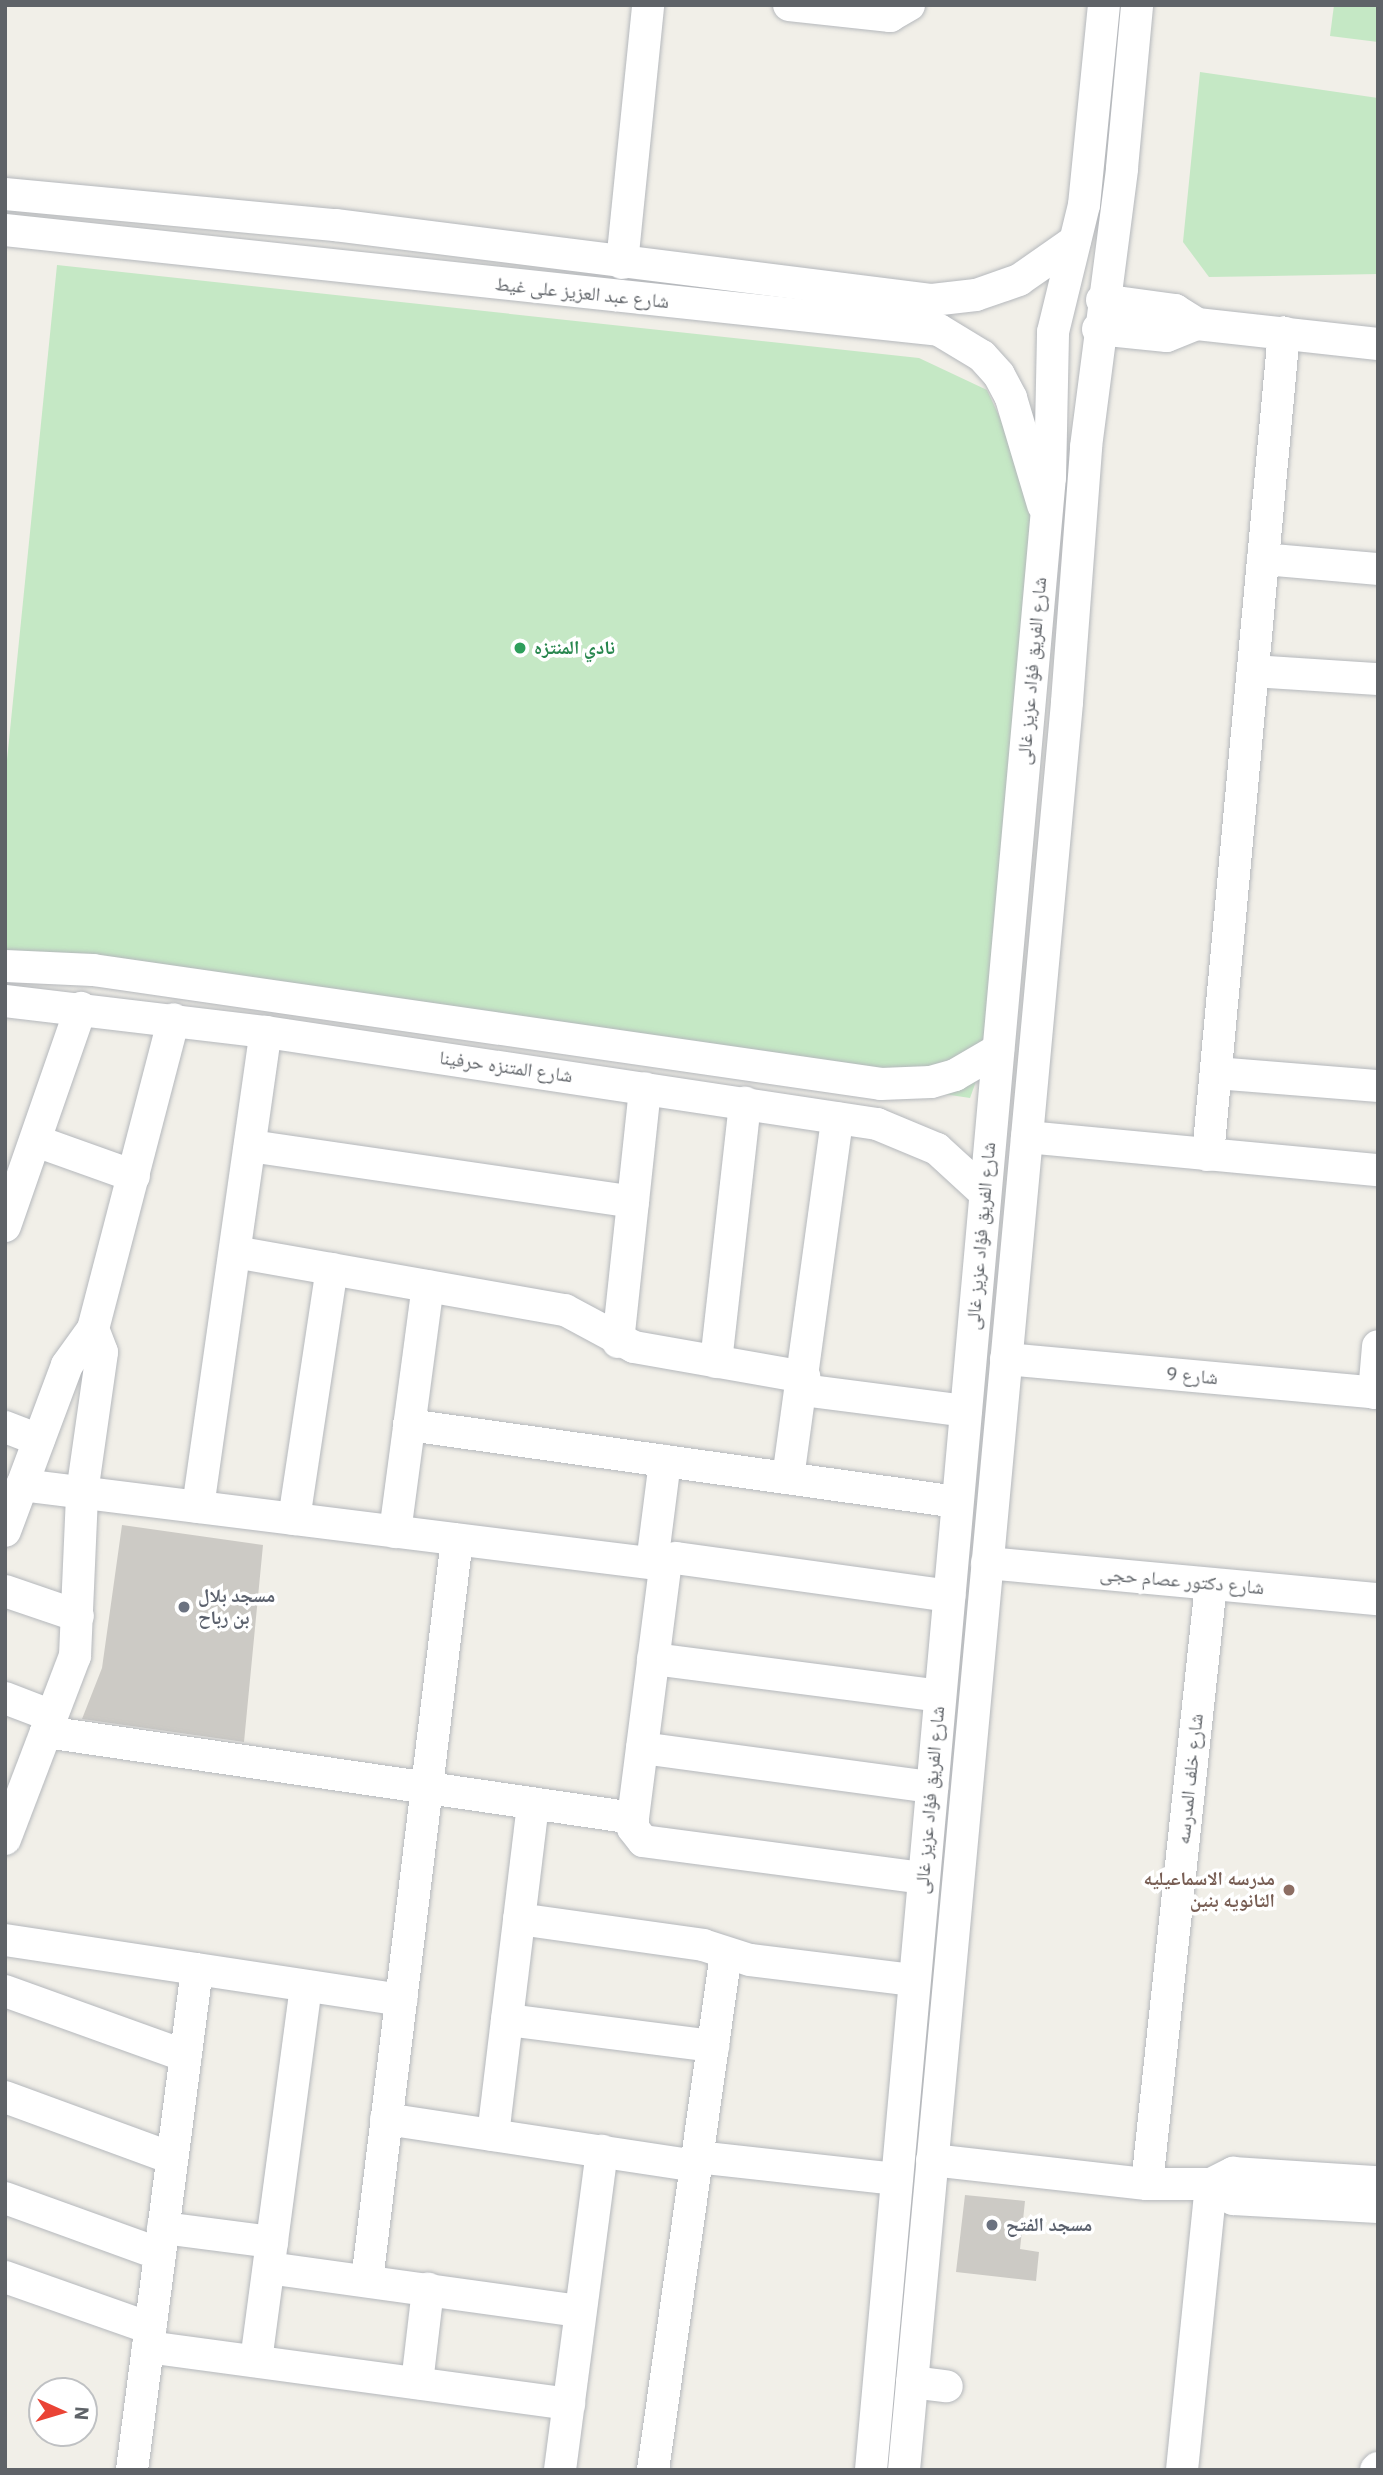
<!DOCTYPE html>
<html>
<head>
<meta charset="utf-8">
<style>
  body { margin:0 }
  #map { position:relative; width:1383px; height:2475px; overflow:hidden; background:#f1efe8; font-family:"IBM Plex Sans","Noto Naskh Arabic",sans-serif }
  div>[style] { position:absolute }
  .green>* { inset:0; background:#c5e8c5 }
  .building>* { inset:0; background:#cccac5 }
  .roads { filter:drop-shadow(0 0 2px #b5b8bc) drop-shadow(0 0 2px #b5b8bc) }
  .minor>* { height:32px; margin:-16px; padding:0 16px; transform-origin:16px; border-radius:16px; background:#fff }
  .dots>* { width:19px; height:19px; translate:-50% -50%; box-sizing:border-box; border:4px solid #fff; border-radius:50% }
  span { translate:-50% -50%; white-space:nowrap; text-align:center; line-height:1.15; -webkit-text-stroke:7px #fff; paint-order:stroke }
  .street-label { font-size:19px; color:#5f6368 }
  .leisure-label { font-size:19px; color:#27864d; font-weight:700 }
  .left { translate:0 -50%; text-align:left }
  .worship-label { font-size:19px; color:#5b616d; font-weight:700 }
  .education-label { font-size:19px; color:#785e54; font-weight:700 }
  .right { translate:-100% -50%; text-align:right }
  .frame { position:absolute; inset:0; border:7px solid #5f6368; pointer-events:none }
  .north { position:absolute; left:28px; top:2377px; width:70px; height:70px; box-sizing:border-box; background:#fff; border:2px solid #bfc1c3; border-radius:50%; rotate:94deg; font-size:19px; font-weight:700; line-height:28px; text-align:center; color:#5f6368 }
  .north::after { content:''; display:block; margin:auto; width:24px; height:32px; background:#ea4335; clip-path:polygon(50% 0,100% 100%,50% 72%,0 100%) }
</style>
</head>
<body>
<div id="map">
  <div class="green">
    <div style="clip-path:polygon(1334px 5px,1378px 5px,1378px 42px,1330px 36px)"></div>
    <div style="clip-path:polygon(1200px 72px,1378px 98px,1378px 274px,1209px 277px,1183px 242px)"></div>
    <div style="clip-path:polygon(57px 265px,919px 358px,987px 390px,1024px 470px,1033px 515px,983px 1062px,970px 1098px,5px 952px,5px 780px)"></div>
  </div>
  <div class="building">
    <div style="clip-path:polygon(122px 1525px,263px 1545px,244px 1742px,82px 1719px,102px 1668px)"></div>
    <div style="clip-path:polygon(965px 2195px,1025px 2201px,1020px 2249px,1039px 2252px,1036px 2281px,956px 2272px)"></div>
  </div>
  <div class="roads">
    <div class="minor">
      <div style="left:789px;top:5px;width:102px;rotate:6.2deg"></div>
      <div style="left:890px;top:16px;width:22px;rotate:-30deg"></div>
      <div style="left:5px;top:194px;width:331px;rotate:5.4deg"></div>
      <div style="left:335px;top:225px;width:602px;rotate:7.16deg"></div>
      <div style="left:932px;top:300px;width:44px;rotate:-6.5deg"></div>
      <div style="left:976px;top:295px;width:46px;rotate:-19.2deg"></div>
      <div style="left:1019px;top:280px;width:68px;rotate:-34.9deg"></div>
      <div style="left:5px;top:230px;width:939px;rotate:6.11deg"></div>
      <div style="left:939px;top:330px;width:50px;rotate:31.2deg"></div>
      <div style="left:982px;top:356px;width:25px;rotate:48deg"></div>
      <div style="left:999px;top:375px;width:26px;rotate:62deg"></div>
      <div style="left:1011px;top:398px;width:112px;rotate:73.3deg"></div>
      <div style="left:622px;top:263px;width:259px;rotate:-84.2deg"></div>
      <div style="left:1102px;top:300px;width:74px;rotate:7.8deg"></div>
      <div style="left:1175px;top:310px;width:26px;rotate:32deg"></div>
      <div style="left:1098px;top:329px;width:69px;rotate:5.8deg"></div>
      <div style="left:1167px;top:336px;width:32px;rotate:-22deg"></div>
      <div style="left:1197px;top:324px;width:182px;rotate:6.3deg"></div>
      <div style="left:1263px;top:559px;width:115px;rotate:5deg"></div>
      <div style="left:1253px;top:671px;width:125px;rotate:3.7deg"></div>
      <div style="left:5px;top:966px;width:88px;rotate:2.6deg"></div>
      <div style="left:93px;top:970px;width:796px;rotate:8.23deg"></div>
      <div style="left:881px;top:1084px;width:50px;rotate:-2.3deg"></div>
      <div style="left:931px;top:1082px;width:25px;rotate:-16deg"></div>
      <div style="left:955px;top:1075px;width:50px;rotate:-30.2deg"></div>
      <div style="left:5px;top:1001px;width:263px;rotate:6.8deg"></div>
      <div style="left:266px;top:1032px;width:618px;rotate:8.56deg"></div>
      <div style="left:877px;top:1124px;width:65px;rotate:22.6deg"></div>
      <div style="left:937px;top:1149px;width:65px;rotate:42.5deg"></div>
      <div style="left:1216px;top:1073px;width:163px;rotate:4.6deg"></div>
      <div style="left:1027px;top:1137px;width:353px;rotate:5.4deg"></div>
      <div style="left:36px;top:1141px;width:104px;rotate:19.7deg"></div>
      <div style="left:250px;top:1146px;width:387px;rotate:8.3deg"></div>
      <div style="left:1208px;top:1155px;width:826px;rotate:-84.72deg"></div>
      <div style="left:5px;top:1226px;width:231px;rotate:-70.8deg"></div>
      <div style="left:235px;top:1252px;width:335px;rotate:10deg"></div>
      <div style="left:565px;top:1310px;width:78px;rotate:28.2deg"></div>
      <div style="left:634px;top:1347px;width:173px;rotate:10deg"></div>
      <div style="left:618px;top:1342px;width:255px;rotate:-83.9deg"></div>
      <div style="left:1006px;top:1359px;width:374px;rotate:5.2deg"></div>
      <div style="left:716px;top:1362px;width:261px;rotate:-83.6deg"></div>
      <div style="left:802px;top:1390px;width:165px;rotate:7.3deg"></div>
      <div style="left:1374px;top:1393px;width:47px;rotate:-85.1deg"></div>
      <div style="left:409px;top:1425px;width:553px;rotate:8deg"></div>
      <div style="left:5px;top:1427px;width:36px;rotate:21deg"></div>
      <div style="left:788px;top:1478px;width:363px;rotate:-82.2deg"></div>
      <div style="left:22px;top:1485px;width:647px;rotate:7.1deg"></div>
      <div style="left:198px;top:1507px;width:480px;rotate:-81.9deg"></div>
      <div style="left:294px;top:1519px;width:253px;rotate:-81.4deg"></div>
      <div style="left:5px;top:1531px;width:177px;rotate:-69.5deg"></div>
      <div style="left:67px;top:1365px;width:44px;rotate:-54.2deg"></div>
      <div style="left:93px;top:1329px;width:320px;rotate:-75.4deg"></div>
      <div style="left:395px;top:1532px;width:248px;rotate:-82.4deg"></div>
      <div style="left:652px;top:1563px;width:103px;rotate:-82.7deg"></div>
      <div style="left:987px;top:1563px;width:393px;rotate:5.3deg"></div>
      <div style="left:5px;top:1591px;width:77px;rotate:18.9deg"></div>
      <div style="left:653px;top:1659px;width:289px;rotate:7.3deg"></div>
      <div style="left:5px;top:1698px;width:50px;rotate:21deg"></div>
      <div style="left:46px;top:1732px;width:593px;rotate:8.33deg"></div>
      <div style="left:642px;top:1748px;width:293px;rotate:7.7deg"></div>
      <div style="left:5px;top:1839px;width:196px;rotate:-69.1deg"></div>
      <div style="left:75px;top:1656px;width:163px;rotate:-87.5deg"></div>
      <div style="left:82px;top:1493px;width:142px;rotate:-81.9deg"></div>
      <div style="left:102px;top:1352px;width:25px;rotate:-111deg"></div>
      <div style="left:923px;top:1878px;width:282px;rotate:-172.5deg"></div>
      <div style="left:643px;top:1841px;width:16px;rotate:-128deg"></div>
      <div style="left:633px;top:1828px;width:10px;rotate:-90deg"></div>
      <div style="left:633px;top:1818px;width:260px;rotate:-82.7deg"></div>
      <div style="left:666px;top:1560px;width:10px;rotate:-11deg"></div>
      <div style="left:676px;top:1558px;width:276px;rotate:7.9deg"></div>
      <div style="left:519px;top:1919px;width:186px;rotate:8deg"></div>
      <div style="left:703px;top:1945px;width:49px;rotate:17.7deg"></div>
      <div style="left:750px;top:1960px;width:165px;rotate:7deg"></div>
      <div style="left:5px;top:1940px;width:401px;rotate:8.6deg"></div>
      <div style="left:5px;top:1991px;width:192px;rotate:19.8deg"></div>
      <div style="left:507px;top:2020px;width:208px;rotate:7.2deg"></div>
      <div style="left:5px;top:2097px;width:178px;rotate:20.1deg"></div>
      <div style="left:386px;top:2119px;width:314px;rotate:8.6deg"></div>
      <div style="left:493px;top:2135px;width:332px;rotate:-83.1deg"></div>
      <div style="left:697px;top:2157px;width:200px;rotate:6.3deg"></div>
      <div style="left:932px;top:2160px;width:216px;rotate:6.4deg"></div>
      <div style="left:1147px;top:2184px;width:64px"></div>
      <div style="left:1211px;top:2184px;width:25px;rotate:-27deg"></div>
      <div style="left:1233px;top:2173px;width:145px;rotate:3.6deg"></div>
      <div style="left:1147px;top:2184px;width:603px;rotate:-83.91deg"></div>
      <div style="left:1211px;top:2184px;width:27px;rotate:34deg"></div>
      <div style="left:1233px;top:2199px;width:145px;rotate:3.2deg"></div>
      <div style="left:5px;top:2198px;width:165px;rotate:19.9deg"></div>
      <div style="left:163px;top:2228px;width:110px;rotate:7.3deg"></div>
      <div style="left:269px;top:2268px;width:314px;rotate:7.9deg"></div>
      <div style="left:5px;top:2277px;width:154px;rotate:19.4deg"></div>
      <div style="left:367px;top:2281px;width:747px;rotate:-83.08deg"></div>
      <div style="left:148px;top:2347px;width:425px;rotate:7.7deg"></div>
      <div style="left:256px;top:2361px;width:378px;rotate:-82.4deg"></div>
      <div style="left:912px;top:2382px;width:35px;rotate:7deg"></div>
      <div style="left:417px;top:2383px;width:95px;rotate:-83.3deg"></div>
      <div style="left:132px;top:2470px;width:505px;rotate:-82.61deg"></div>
      <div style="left:560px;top:2470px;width:322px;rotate:-82.5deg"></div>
      <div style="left:653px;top:2470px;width:522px;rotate:-81.96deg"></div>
      <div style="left:871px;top:2470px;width:2000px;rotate:-84.87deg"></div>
      <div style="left:1050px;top:478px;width:146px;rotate:-88.8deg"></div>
      <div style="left:1053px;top:332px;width:131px;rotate:-76.3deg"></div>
      <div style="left:1084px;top:205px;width:201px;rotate:-84.3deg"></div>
      <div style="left:904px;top:2470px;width:1775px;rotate:-84.73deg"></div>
      <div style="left:1067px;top:702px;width:256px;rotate:-85.7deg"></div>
      <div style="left:1086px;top:447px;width:281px;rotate:-82.6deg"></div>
      <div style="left:1122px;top:168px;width:164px;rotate:-84.7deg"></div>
      <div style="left:1182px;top:2470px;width:287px;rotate:-84.2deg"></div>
      <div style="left:1376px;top:2470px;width:3px;rotate:-45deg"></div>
    </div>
  </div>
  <div class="dots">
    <div style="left:520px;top:648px;background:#2e9e5b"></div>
    <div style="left:184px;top:1607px;background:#6b7280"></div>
    <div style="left:1289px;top:1890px;background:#8d6e63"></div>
    <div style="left:992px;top:2225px;background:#6b7280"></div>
  </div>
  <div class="street-label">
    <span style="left:582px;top:293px;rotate:6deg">شارع عبد العزيز على غيط</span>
    <span style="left:1032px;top:671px;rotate:-85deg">شارع الفريق فؤاد عزيز غالى</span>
    <span style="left:506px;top:1067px;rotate:8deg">شارع المتنزه حرفينا</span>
    <span style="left:981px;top:1236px;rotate:-85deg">شارع الفريق فؤاد عزيز غالى</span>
    <span style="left:1192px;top:1376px;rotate:5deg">شارع 9</span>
    <span style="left:1182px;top:1581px;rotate:5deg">شارع دكتور عصام حجى</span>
    <span style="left:1190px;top:1779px;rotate:-84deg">شارع خلف المدرسه</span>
    <span style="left:930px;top:1800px;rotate:-85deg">شارع الفريق فؤاد عزيز غالى</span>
  </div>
  <div class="leisure-label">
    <span class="left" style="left:534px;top:648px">نادي المنتزه</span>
  </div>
  <div class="worship-label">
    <span class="left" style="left:198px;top:1607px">مسجد بلال<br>بن رباح</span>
    <span class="left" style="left:1006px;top:2225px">مسجد الفتح</span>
  </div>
  <div class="education-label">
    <span class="right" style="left:1275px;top:1890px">مدرسه الاسماعيليه<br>الثانويه بنين</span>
  </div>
  <div class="frame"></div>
  <div class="north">N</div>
</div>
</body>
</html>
